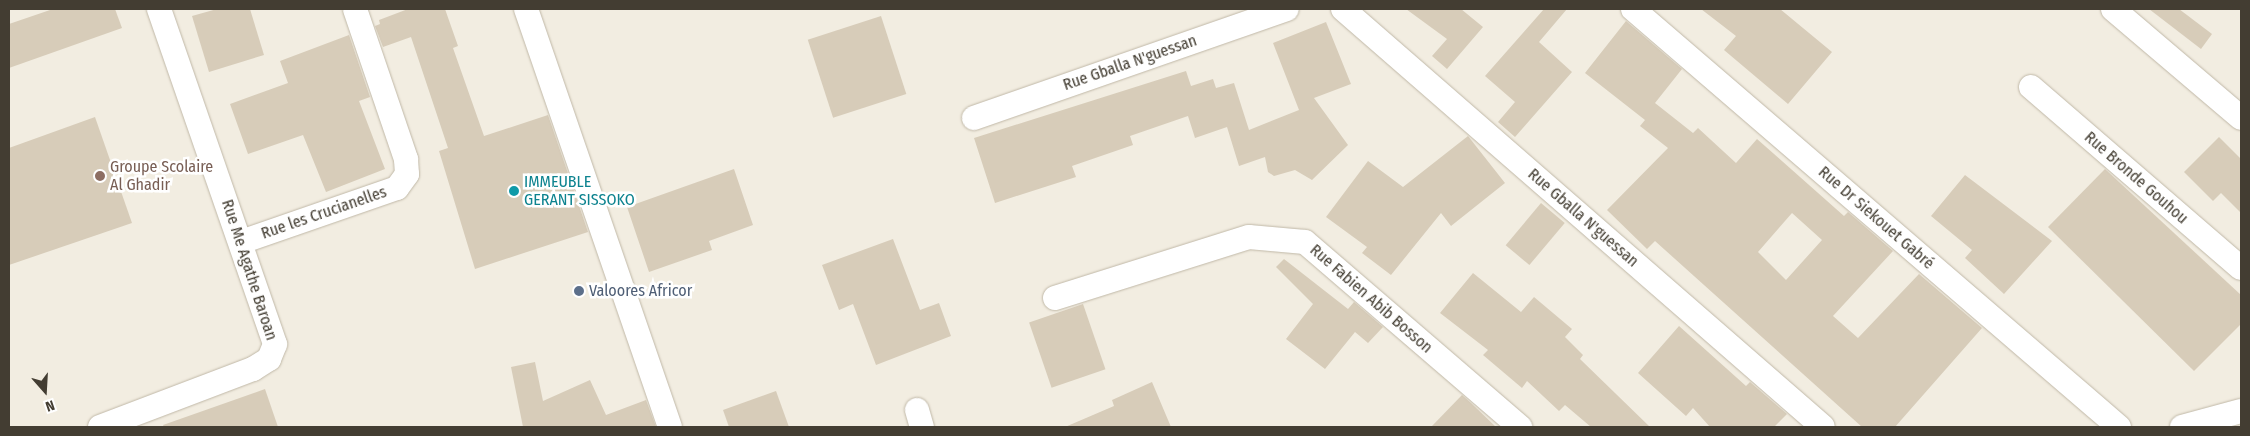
<!DOCTYPE html>
<html>
<head>
<meta charset="utf-8">
<style>
  body { margin:0 }
  #map { position:relative; width:2250px; height:436px; overflow:hidden; background:#f2ede1; font-family:"Fira Sans Condensed",sans-serif }
  div>[style] { position:absolute }
  .building>* { inset:0; background:#d7ccb9; transform-origin:0 0 }
  .roads { filter:drop-shadow(0 0 1px #c0b8a7) drop-shadow(0 0 1px #c0b8a7) }
  .minor>* { height:24px; margin:-12px; padding:0 12px; transform-origin:12px; border-radius:12px; background:#fff }
  .dots>* { width:14px; height:14px; translate:-50% -50%; box-sizing:border-box; border:2px solid #fff; border-radius:50% }
  span { translate:-50% -50%; white-space:nowrap; text-align:center; line-height:1.15; -webkit-text-stroke:5px #fff; paint-order:stroke }
  .street-label { font-size:16px; color:#433d32 }
  .education-label { font-size:16px; color:#785e54 }
  .left { translate:0 -50%; text-align:left }
  .culture-label { font-size:16px; color:#0d838f }
  .service-label { font-size:16px; color:#4e5e75 }
  .frame { position:absolute; inset:0; border:10px solid #433d32; pointer-events:none }
  .north { position:absolute; left:20px; top:366px; width:50px; height:50px; -webkit-text-stroke:4px #fff; paint-order:stroke; rotate:161deg; font-size:14px; font-weight:700; line-height:20px; text-align:center; color:#433d32 }
  .north::after { content:''; display:block; margin:auto; width:18px; height:22px; background:#433d32; clip-path:polygon(50% 0,100% 100%,50% 72%,0 100%) }
</style>
</head>
<body>
<div id="map">
  <div class="building">
    <div style="clip-path:polygon(53px 9px,115px 9px,122px 28px,9px 68px,9px 24px)"></div>
    <div style="clip-path:polygon(217px 9px,250px 9px,264px 55px,209px 72px,192px 16px)"></div>
    <div style="clip-path:polygon(408px 9px,445px 9px,458px 46px,453px 48px,484px 136px,548px 115px,588px 232px,475px 269px,439px 151px,448px 148px,411px 37px,383px 47px,375px 26px,380px 24px,379px 20px)"></div>
    <div style="clip-path:polygon(1406px 9px,1461px 9px,1483px 27px,1447px 69px,1432px 56px,1447px 39px)"></div>
    <div style="clip-path:polygon(1544px 9px,1567px 9px,1539px 42px,1572px 72px,1515px 137px,1498px 122px,1515px 102px,1485px 76px)"></div>
    <div style="clip-path:polygon(1701px 9px,1780px 9px,1832px 52px,1788px 104px,1724px 50px,1736px 36px)"></div>
    <div style="clip-path:polygon(2149px 9px,2179px 9px,2212px 34px,2201px 49px)"></div>
    <div style="left:881px;top:16px;width:82px;height:77px;rotate:72deg"></div>
    <div style="clip-path:polygon(evenodd,1626px 21px,1682px 69px,1655px 103px,1693px 133px,1698px 128px,1736px 163px,1757px 139px,1844px 216px,1848px 212px,1893px 251px,1833px 316px,1858px 338px,1919px 274px,1982px 328px,1895px 427px,1862px 427px,1655px 241px,1647px 249px,1607px 210px,1668px 148px,1640px 126px,1645px 120px,1585px 73px,1626px 21px,1792px 213px,1822px 240px,1786px 280px,1758px 252px,1792px 213px)"></div>
    <div style="clip-path:polygon(1326px 22px,1351px 84px,1314px 98px,1348px 145px,1312px 180px,1295px 170px,1274px 176px,1268px 172px,1265px 157px,1239px 166px,1227px 127px,1195px 138px,1188px 116px,1130px 136px,1133px 145px,1072px 166px,1076px 177px,995px 203px,974px 138px,1186px 71px,1191px 86px,1213px 79px,1216px 88px,1234px 83px,1249px 130px,1299px 110px,1273px 43px)"></div>
    <div style="clip-path:polygon(349px 35px,370px 97px,359px 101px,385px 169px,326px 192px,303px 135px,248px 154px,230px 104px,288px 83px,280px 61px)"></div>
    <div style="clip-path:polygon(95px 117px,132px 223px,9px 265px,9px 148px)"></div>
    <div style="clip-path:polygon(1468px 136px,1505px 183px,1451px 226px,1441px 213px,1391px 275px,1362px 253px,1367px 247px,1326px 217px,1368px 161px,1403px 187px)"></div>
    <div style="clip-path:polygon(2219px 137px,2241px 159px,2241px 213px,2221px 193px,2213px 201px,2184px 172px)"></div>
    <div style="clip-path:polygon(734px 169px,753px 225px,709px 241px,712px 250px,649px 272px,627px 207px)"></div>
    <div style="clip-path:polygon(2105px 169px,2241px 295px,2241px 324px,2194px 371px,2048px 227px)"></div>
    <div style="clip-path:polygon(1965px 175px,2052px 241px,2004px 294px,1965px 258px,1972px 250px,1931px 216px)"></div>
    <div style="left:1541px;top:203px;width:31px;height:55px;rotate:40deg"></div>
    <div style="clip-path:polygon(893px 239px,920px 310px,939px 303px,951px 336px,876px 365px,853px 304px,839px 310px,822px 265px)"></div>
    <div style="clip-path:polygon(1284px 259px,1348px 309px,1354px 302px,1383px 327px,1368px 343px,1355px 332px,1325px 369px,1286px 339px,1313px 304px,1276px 267px)"></div>
    <div style="clip-path:polygon(1473px 273px,1521px 312px,1534px 297px,1572px 329px,1565px 337px,1583px 355px,1580px 359px,1650px 427px,1591px 427px,1565px 405px,1559px 411px,1527px 381px,1522px 388px,1483px 355px,1488px 350px,1440px 313px)"></div>
    <div style="left:1083px;top:304px;width:69px;height:57px;rotate:71deg"></div>
    <div style="clip-path:polygon(1679px 326px,1746px 386px,1750px 382px,1787px 414px,1774px 427px,1710px 427px,1693px 408px,1686px 416px,1638px 373px)"></div>
    <div style="clip-path:polygon(535px 362px,543px 401px,590px 380px,606px 415px,646px 400px,656px 427px,523px 427px,511px 367px)"></div>
    <div style="clip-path:polygon(1152px 382px,1171px 427px,1065px 427px,1114px 406px,1112px 400px)"></div>
    <div style="clip-path:polygon(265px 389px,278px 427px,164px 427px,163px 425px)"></div>
    <div style="clip-path:polygon(776px 391px,789px 427px,729px 427px,723px 410px)"></div>
    <div style="clip-path:polygon(1462px 395px,1471px 403px,1496px 427px,1431px 427px)"></div>
  </div>
  <div class="roads">
    <div class="minor">
      <div style="left:526px;top:9px;width:442px;rotate:71deg"></div>
      <div style="left:1343px;top:9px;width:636px;rotate:41.05deg"></div>
      <div style="left:1633px;top:9px;width:641px;rotate:40.7deg"></div>
      <div style="left:2113px;top:9px;width:168px;rotate:40.4deg"></div>
      <div style="left:2031px;top:87px;width:277px;rotate:40.8deg"></div>
      <div style="left:974px;top:118px;width:331px;rotate:-19.2deg"></div>
      <div style="left:241px;top:242px;width:165px;rotate:-19.1deg"></div>
      <div style="left:397px;top:188px;width:17px;rotate:-54deg"></div>
      <div style="left:407px;top:174px;width:15px;rotate:-94deg"></div>
      <div style="left:406px;top:159px;width:158px;rotate:-108.8deg"></div>
      <div style="left:1055px;top:298px;width:203px;rotate:-17.5deg"></div>
      <div style="left:1249px;top:237px;width:56px;rotate:5.1deg"></div>
      <div style="left:1305px;top:242px;width:284px;rotate:40.7deg"></div>
      <div style="left:917px;top:410px;width:18px;rotate:74deg"></div>
      <div style="left:100px;top:427px;width:164px;rotate:-20.8deg"></div>
      <div style="left:253px;top:369px;width:19px;rotate:-32deg"></div>
      <div style="left:269px;top:359px;width:16px;rotate:-68deg"></div>
      <div style="left:275px;top:344px;width:355px;rotate:-109.1deg"></div>
      <div style="left:2182px;top:427px;width:61px;rotate:-15.2deg"></div>
    </div>
  </div>
  <div class="dots">
    <div style="left:100px;top:176px;background:#8d6e63"></div>
    <div style="left:514px;top:191px;background:#0f9aa8"></div>
    <div style="left:579px;top:291px;background:#5c6f8a"></div>
  </div>
  <div class="street-label">
    <span style="left:1130px;top:63px;rotate:-19deg">Rue Gballa N'guessan</span>
    <span style="left:2136px;top:178px;rotate:41deg">Rue Bronde Gouhou</span>
    <span style="left:324px;top:213px;rotate:-19deg">Rue les Crucianelles</span>
    <span style="left:1583px;top:218px;rotate:41deg">Rue Gballa N'guessan</span>
    <span style="left:1876px;top:218px;rotate:41deg">Rue Dr Siekouet Gabré</span>
    <span style="left:249px;top:270px;rotate:72deg">Rue Me Agathe Baroan</span>
    <span style="left:1371px;top:299px;rotate:41deg">Rue Fabien Abib Bosson</span>
  </div>
  <div class="education-label">
    <span class="left" style="left:110px;top:176px">Groupe Scolaire<br>Al Ghadir</span>
  </div>
  <div class="culture-label">
    <span class="left" style="left:524px;top:191px">IMMEUBLE<br>GERANT SISSOKO</span>
  </div>
  <div class="service-label">
    <span class="left" style="left:589px;top:291px">Valoores Africor</span>
  </div>
  <div class="frame"></div>
  <div class="north">N</div>
</div>
</body>
</html>
